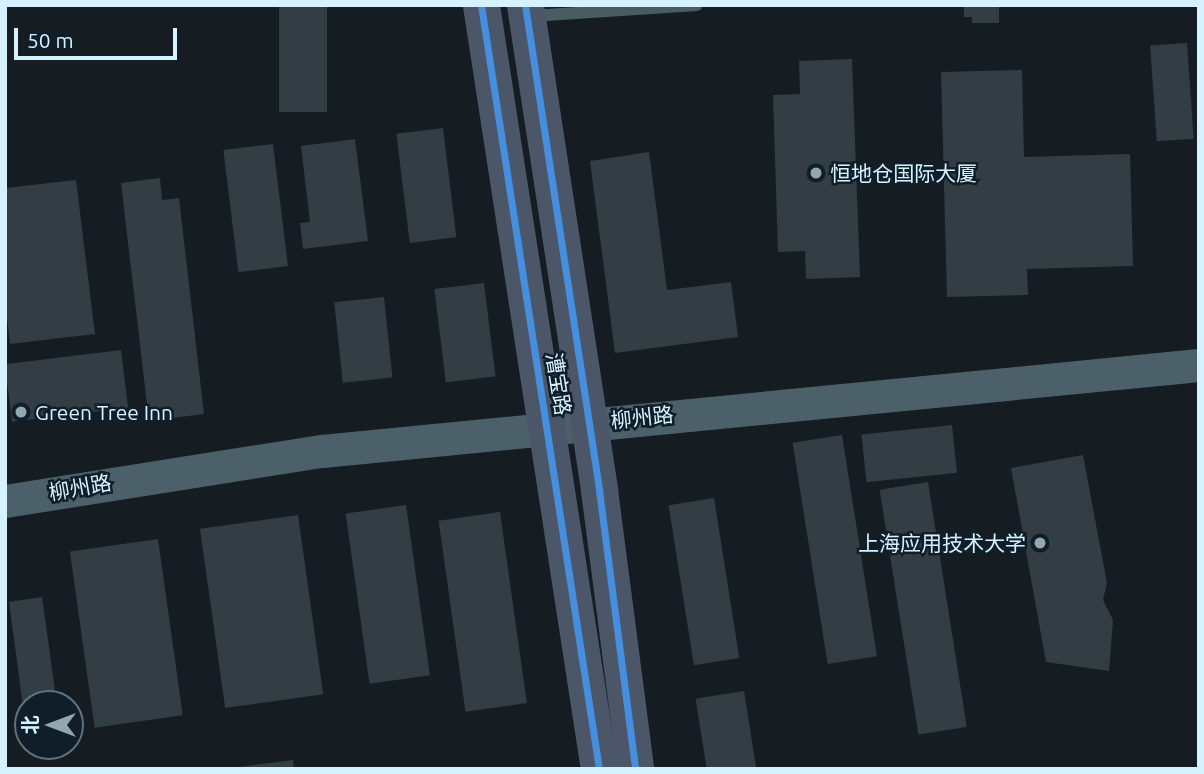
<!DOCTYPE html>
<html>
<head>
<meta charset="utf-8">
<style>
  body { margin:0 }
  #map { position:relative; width:1204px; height:774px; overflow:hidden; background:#151d22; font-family:Ubuntu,"Noto Sans SC",sans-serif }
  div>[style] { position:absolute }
  .building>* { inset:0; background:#333d44; transform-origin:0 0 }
  .lane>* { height:12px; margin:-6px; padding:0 6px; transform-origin:6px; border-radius:6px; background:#495c63 }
  .secondary>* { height:33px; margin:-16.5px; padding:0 16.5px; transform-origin:16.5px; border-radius:16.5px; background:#4c6069 }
  .primary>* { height:37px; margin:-18.5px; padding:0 18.5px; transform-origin:18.5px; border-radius:18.5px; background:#4b5768 }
  .cycleway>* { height:7px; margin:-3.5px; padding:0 3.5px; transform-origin:3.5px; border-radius:3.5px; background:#468fdf }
  .dots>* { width:19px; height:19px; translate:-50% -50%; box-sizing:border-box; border:4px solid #0f1e28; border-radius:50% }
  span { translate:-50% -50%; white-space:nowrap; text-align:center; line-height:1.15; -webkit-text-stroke:5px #0f1e28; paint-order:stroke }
  .poi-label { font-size:21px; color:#d6f1ff }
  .left { translate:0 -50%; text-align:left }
  .right { translate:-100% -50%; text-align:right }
  .street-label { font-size:21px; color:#d6f1ff }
  .frame { position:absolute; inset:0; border:7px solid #d6f1ff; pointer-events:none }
  .north { position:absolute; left:14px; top:690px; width:70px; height:70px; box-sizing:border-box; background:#0f1e28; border:2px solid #5f727e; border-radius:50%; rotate:270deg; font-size:19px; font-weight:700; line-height:28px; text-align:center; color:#d6f1ff }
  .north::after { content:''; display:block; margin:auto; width:24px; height:32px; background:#92a7b2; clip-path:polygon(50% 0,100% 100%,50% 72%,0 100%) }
  .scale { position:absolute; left:14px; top:28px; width:163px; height:32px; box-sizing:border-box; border:4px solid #d6f1ff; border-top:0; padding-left:9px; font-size:21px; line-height:24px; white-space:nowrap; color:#d6f1ff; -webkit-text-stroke:5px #0f1e28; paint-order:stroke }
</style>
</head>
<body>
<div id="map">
  <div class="building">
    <div style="left:279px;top:5px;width:48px;height:107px"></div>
    <div style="clip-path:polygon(964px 5px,999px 5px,999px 23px,972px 23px,972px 17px,964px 17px)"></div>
    <div style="left:1187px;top:43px;width:96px;height:37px;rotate:86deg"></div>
    <div style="clip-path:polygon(852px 59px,860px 277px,806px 279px,805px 251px,778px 252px,773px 95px,800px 94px,799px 61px)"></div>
    <div style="clip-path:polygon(1022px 70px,1024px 157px,1130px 154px,1133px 266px,1027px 269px,1028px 295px,947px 297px,941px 72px)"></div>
    <div style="left:443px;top:128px;width:110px;height:47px;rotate:83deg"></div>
    <div style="clip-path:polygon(355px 139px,368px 241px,303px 249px,300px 223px,310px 222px,301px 146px)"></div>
    <div style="left:273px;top:144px;width:123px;height:50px;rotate:83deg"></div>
    <div style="clip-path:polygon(649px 152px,667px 290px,731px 282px,738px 337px,615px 353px,590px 161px)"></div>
    <div style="clip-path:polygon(160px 178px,162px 200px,179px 198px,204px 414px,149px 421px,121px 183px)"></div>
    <div style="clip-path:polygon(76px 180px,95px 334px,10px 344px,5px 300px,5px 188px)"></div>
    <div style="left:484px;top:283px;width:94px;height:50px;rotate:83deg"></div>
    <div style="left:384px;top:297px;width:81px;height:50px;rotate:84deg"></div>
    <div style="left:121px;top:350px;width:58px;height:117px;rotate:83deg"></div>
    <div style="left:952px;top:425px;width:48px;height:91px;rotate:84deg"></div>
    <div style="left:842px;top:435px;width:224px;height:50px;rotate:81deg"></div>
    <div style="clip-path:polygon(1083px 455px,1107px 583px,1103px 600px,1113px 620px,1109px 671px,1046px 662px,1011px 468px)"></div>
    <div style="left:928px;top:482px;width:248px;height:49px;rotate:81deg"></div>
    <div style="left:714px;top:498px;width:162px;height:46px;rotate:81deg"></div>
    <div style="left:406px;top:505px;width:172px;height:61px;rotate:82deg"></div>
    <div style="left:500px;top:512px;width:193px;height:62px;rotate:82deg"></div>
    <div style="left:298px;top:515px;width:181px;height:99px;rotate:82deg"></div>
    <div style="left:158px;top:539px;width:178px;height:89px;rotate:82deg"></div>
    <div style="clip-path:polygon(42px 597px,57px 704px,28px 704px,26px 729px,9px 602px)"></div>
    <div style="left:744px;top:691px;width:79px;height:49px;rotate:81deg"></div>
    <div style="clip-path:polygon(293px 760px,294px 769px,239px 769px,239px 767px)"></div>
  </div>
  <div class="lane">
    <div style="left:531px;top:16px;width:166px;rotate:-3.8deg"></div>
  </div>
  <div class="secondary">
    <div style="left:5px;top:501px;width:321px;rotate:-9deg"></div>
    <div style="left:322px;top:451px;width:881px;rotate:-5.6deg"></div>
  </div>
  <div class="primary">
    <div style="left:481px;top:5px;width:773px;rotate:81.22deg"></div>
    <div style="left:525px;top:5px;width:491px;rotate:81.3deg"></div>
    <div style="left:599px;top:490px;width:281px;rotate:82.6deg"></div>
  </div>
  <div class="cycleway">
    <div style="left:481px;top:5px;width:773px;rotate:81.22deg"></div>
    <div style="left:525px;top:5px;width:491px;rotate:81.3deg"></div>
    <div style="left:599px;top:490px;width:281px;rotate:82.6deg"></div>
  </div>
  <div class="dots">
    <div style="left:816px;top:173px;background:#92a7b2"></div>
    <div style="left:21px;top:412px;background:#92a7b2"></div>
    <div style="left:1040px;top:543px;background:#92a7b2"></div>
  </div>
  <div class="poi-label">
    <span class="left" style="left:830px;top:173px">恒地仓国际大厦</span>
    <span class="left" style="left:35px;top:412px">Green Tree Inn</span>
    <span class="right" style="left:1026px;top:543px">上海应用技术大学</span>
  </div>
  <div class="street-label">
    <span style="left:559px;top:384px;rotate:81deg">漕宝路</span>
    <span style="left:642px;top:417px;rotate:-6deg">柳州路</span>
    <span style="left:80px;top:487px;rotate:-10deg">柳州路</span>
  </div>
  <div class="frame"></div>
  <div class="north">北</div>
  <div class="scale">50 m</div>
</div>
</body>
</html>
